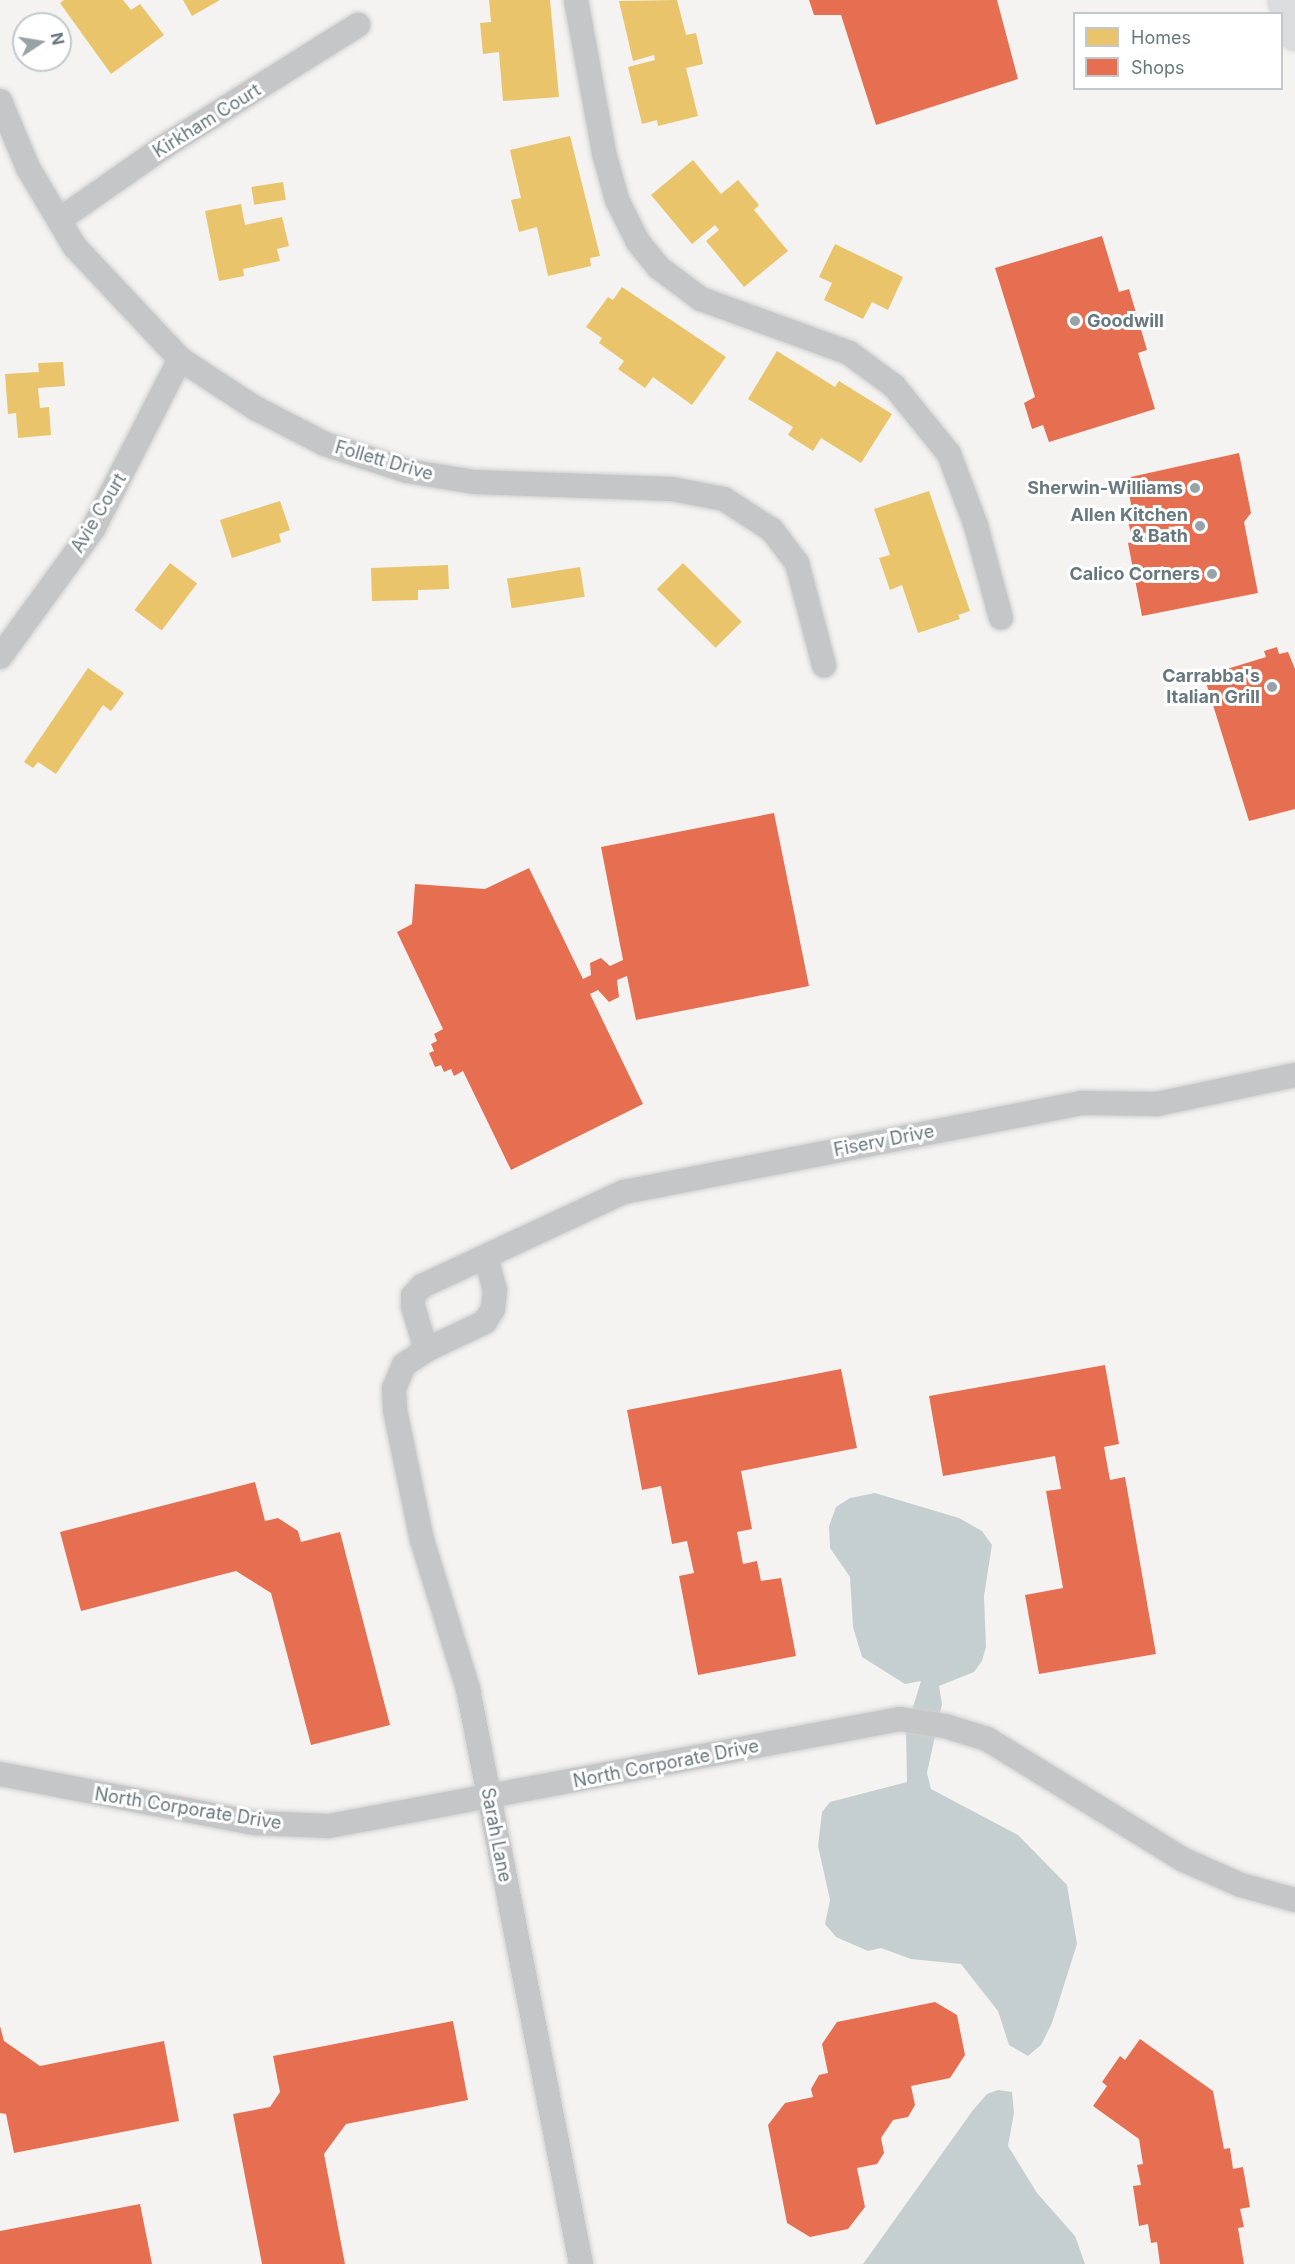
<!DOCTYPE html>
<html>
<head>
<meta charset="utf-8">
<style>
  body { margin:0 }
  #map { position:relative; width:1295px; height:2264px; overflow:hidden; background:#f4f3f2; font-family:Inter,sans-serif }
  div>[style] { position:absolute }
  .water>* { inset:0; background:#c6cfd0 }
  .homes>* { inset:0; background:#e9c46a; transform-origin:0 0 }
  .shops>* { inset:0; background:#e76f51 }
  .roads { filter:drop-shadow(0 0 2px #cfcfcf) drop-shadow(0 0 2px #cfcfcf) }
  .street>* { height:24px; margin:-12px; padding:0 12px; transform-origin:12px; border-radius:12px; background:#c4c6c7 }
  .primary>* { height:33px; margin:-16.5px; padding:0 16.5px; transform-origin:16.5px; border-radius:16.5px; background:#dbdcdd }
  .dots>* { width:16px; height:16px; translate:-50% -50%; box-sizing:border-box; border:3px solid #fff; border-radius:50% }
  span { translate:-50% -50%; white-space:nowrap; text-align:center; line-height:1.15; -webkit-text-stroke:6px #fff; paint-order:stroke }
  .street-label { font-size:18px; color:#67787f }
  .poi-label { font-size:18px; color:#67787f; font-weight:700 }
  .left { translate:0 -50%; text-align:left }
  .right { translate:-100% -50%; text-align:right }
  .legend { position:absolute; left:1073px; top:12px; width:210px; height:78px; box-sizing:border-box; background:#fff; border:2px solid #c2c9cc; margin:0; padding:8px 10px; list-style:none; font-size:18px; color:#67787f }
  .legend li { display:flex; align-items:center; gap:12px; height:30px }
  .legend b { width:30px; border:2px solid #c2c9cc }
  .north { position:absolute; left:12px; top:12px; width:60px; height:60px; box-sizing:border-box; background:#fff; border:2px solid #c2c9cc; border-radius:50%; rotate:78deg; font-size:16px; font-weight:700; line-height:24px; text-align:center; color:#67787f }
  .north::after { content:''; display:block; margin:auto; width:21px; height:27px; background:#98a3a7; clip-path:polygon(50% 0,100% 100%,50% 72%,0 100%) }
</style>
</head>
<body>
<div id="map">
  <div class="water">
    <div style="clip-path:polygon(875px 1493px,959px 1518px,982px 1531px,992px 1545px,984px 1596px,986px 1647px,982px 1661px,974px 1672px,939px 1686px,942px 1704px,927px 1773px,931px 1789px,1018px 1835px,1067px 1885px,1077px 1944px,1052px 2023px,1041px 2045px,1028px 2056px,1009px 2045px,998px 2011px,961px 1964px,911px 1959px,881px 1948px,868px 1951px,836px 1937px,825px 1924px,830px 1900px,818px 1846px,822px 1812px,830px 1802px,907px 1782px,906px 1730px,921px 1681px,905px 1684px,862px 1657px,853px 1627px,850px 1577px,830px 1548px,829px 1526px,836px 1507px,850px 1498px)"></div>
    <div style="clip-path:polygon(998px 2090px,1012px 2092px,1014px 2113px,1008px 2146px,1037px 2193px,1075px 2236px,1085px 2264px,863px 2264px,973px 2110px,987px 2094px)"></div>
  </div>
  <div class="homes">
    <div style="clip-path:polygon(64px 0,123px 0,131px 10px,140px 4px,164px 35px,111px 74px,60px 3px)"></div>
    <div style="clip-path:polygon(183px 0,220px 0,192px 16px)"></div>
    <div style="clip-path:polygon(489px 0,550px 0,559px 97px,503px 101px,499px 52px,483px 54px,480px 23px,491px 22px)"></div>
    <div style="clip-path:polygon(677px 0,686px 35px,696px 33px,703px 64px,686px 68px,698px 116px,658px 126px,657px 120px,642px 124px,628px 67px,655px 60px,654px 55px,633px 61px,619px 1px)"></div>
    <div style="clip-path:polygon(570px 136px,600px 256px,590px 258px,591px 266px,548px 276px,537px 227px,519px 232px,511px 200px,521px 198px,510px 150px)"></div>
    <div style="clip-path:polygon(693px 160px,721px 194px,738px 180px,759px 205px,754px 210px,788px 251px,744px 287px,706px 241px,719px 230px,715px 225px,692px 244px,651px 195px)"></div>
    <div style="left:283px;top:182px;width:18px;height:32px;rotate:81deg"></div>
    <div style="clip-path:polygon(241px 204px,245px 225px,282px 217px,289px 246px,277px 249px,280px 261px,243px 269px,244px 276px,219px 281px,205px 211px)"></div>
    <div style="clip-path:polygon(835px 244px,903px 277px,888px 310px,872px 302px,863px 319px,824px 300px,832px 283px,819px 277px)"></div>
    <div style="clip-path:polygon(622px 287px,726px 357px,692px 405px,653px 377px,645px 388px,618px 369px,624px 361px,599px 343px,602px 338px,586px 327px,608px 297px,613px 300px)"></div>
    <div style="clip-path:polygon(777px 351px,835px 387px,839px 381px,892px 414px,861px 463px,821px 438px,813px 451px,788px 435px,793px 427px,748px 399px)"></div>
    <div style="clip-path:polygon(63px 362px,65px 386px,38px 388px,40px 408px,49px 407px,51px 435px,18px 438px,16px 413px,8px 414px,5px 374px,39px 372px,38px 363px)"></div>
    <div style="clip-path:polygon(929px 491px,970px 611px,958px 615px,960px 619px,918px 633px,902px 585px,890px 590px,879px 558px,890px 555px,874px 509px)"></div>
    <div style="clip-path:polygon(280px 501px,290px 530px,279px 534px,281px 542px,232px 558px,220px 520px)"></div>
    <div style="left:170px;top:563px;width:34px;height:59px;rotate:37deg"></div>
    <div style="left:683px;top:563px;width:83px;height:37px;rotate:45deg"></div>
    <div style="clip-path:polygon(448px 565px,449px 589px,418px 590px,418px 600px,372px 601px,371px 568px)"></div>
    <div style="left:580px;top:567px;width:30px;height:74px;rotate:81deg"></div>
    <div style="clip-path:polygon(88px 668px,124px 693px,111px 711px,103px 705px,56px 774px,38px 762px,33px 768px,24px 762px)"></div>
  </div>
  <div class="shops">
    <div style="clip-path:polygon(809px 0,997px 0,1018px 79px,876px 125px,841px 15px,814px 15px)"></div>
    <div style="clip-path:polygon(1102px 236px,1119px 292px,1129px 289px,1147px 350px,1138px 353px,1155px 409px,1049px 442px,1043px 425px,1032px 429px,1024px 403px,1035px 397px,995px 268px)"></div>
    <div style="clip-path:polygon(1239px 453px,1251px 513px,1244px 522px,1258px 593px,1142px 616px,1128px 543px,1133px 542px,1128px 521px,1134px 520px,1126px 478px)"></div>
    <div style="clip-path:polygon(1277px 647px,1279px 654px,1288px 652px,1295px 669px,1295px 809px,1249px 821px,1204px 676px,1266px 657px,1264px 651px)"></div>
    <div style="clip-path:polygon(774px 813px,809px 986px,636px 1020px,627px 976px,617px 980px,619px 997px,609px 1002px,598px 990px,590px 994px,643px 1104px,511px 1170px,463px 1071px,454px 1076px,451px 1069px,444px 1072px,441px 1065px,435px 1067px,429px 1053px,434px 1051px,431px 1044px,437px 1041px,434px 1034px,443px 1029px,397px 932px,412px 924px,415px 884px,485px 889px,529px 868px,583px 979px,591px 975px,590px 963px,601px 958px,610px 966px,623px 960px,601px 847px)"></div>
    <div style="clip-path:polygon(1105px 1365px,1119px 1444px,1104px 1447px,1110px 1480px,1125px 1477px,1156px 1654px,1039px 1674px,1025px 1595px,1063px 1588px,1046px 1491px,1061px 1489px,1055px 1456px,943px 1476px,929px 1396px)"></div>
    <div style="clip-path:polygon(841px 1369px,857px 1448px,741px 1471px,752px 1529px,737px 1532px,743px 1564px,757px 1561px,761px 1581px,781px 1578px,796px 1656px,698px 1675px,679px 1576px,694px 1573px,687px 1541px,672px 1544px,661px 1486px,642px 1490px,627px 1410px)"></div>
    <div style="clip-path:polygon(255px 1482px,265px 1521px,278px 1518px,298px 1531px,301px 1542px,340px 1532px,390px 1725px,311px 1745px,271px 1593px,236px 1571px,81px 1611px,60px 1532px)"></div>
    <div style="clip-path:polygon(935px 2002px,957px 2015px,965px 2055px,950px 2078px,911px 2086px,915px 2105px,908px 2117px,893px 2120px,881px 2138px,884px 2153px,877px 2164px,857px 2168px,865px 2207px,848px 2229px,810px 2237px,787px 2223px,768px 2125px,785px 2103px,813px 2097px,811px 2089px,819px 2075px,828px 2073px,822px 2044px,837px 2022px)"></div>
    <div style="clip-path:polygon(453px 2021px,468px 2100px,346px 2124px,324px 2154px,345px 2264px,262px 2264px,233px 2114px,270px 2107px,280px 2092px,273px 2056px)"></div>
    <div style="clip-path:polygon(0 2026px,4px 2041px,40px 2066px,164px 2041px,179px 2121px,14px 2153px,6px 2114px,0 2113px)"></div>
    <div style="clip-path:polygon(1140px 2039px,1213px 2091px,1224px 2149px,1230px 2148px,1233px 2169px,1243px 2167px,1250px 2207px,1240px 2209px,1244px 2227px,1238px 2228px,1244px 2264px,1160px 2264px,1157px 2242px,1151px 2243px,1148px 2224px,1139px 2226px,1133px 2186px,1141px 2185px,1137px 2165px,1143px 2164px,1139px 2139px,1093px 2106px,1107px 2086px,1102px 2082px,1120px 2056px,1125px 2060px)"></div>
    <div style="clip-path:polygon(140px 2204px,152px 2264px,0 2264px,0 2231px)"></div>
  </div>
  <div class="roads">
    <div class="street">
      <div style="left:576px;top:0;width:156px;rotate:79.6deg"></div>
      <div style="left:604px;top:153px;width:49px;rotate:74.5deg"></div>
      <div style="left:617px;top:200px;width:47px;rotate:63.4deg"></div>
      <div style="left:638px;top:242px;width:32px;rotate:51deg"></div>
      <div style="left:658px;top:267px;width:54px;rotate:36.7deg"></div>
      <div style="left:701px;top:299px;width:158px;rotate:20deg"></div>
      <div style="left:849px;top:353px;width:56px;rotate:36.3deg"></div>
      <div style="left:894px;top:386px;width:87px;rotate:51deg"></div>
      <div style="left:949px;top:454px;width:77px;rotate:69.4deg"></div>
      <div style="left:976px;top:526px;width:95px;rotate:74.8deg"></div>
      <div style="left:0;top:101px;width:73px;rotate:67.3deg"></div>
      <div style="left:28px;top:168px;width:92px;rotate:59.3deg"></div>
      <div style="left:75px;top:247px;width:154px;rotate:46.8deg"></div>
      <div style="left:180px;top:359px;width:90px;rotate:33.2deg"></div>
      <div style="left:255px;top:408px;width:79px;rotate:27.2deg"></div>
      <div style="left:325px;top:444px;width:86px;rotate:18.2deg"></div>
      <div style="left:407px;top:471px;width:68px;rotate:9.3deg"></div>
      <div style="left:474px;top:482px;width:198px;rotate:2deg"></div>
      <div style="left:672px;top:489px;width:53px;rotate:10.9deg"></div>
      <div style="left:724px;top:499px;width:57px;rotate:32.9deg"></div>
      <div style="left:772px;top:530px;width:41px;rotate:52.9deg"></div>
      <div style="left:797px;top:563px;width:106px;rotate:75.2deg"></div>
      <div style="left:59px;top:220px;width:129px;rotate:-34.9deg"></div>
      <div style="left:165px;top:146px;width:228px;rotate:-32.1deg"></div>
      <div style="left:0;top:657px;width:158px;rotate:-54deg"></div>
      <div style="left:93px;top:529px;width:191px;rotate:-62.9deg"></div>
      <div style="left:486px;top:1257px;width:34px;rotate:75deg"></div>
      <div style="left:495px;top:1290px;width:19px;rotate:96deg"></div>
      <div style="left:493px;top:1309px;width:15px;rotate:122deg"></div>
      <div style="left:485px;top:1322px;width:65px;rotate:154.6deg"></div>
      <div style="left:426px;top:1350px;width:27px;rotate:146deg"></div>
      <div style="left:404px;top:1365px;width:26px;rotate:113deg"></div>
      <div style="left:394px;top:1389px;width:21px;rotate:87deg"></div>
      <div style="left:395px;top:1410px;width:133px;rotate:78.3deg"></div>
      <div style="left:422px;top:1540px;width:156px;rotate:72.8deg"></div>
      <div style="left:468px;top:1689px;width:586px;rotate:78.88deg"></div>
      <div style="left:426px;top:1350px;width:46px;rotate:-106.5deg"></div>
      <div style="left:413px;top:1306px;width:10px;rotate:-90deg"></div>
      <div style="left:413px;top:1296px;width:13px;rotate:-48deg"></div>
      <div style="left:422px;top:1286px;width:223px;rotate:-25deg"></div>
      <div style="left:624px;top:1192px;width:467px;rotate:-11deg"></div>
      <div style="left:1082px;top:1103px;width:75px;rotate:0.8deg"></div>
      <div style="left:1157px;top:1104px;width:141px;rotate:-11.9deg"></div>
      <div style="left:0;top:1774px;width:260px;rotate:10.9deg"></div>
      <div style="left:255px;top:1823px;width:74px;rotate:2.3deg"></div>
      <div style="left:329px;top:1826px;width:581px;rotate:-10.61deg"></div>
      <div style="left:900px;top:1719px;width:46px;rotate:8.8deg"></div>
      <div style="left:945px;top:1726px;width:44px;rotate:17.2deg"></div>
      <div style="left:987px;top:1739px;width:231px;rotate:31.6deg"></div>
      <div style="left:1184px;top:1860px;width:62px;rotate:23.7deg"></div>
      <div style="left:1241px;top:1885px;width:56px;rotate:15.5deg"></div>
    </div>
    <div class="primary">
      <div style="left:1285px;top:0;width:34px;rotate:73deg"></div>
    </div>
  </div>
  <div class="dots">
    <div style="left:1075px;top:321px;background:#98a3a7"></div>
    <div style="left:1195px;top:488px;background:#98a3a7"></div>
    <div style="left:1200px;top:526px;background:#98a3a7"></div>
    <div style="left:1212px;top:574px;background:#98a3a7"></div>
    <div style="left:1272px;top:687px;background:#98a3a7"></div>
  </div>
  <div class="street-label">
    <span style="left:207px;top:121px;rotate:-32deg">Kirkham Court</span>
    <span style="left:384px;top:461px;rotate:16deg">Follett Drive</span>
    <span style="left:99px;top:513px;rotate:-59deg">Avie Court</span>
    <span style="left:884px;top:1141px;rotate:-11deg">Fiserv Drive</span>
    <span style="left:666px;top:1764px;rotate:-11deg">North Corporate Drive</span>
    <span style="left:188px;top:1809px;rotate:9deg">North Corporate Drive</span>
    <span style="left:496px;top:1835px;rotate:79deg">Sarah Lane</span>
  </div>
  <div class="poi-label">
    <span class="left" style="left:1087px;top:321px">Goodwill</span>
    <span class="right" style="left:1183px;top:488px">Sherwin-Williams</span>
    <span class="right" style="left:1188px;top:526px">Allen Kitchen<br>&amp; Bath</span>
    <span class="right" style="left:1200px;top:574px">Calico Corners</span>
    <span class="right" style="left:1260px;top:687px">Carrabba's<br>Italian Grill</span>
  </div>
  <ul class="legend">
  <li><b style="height:16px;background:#e9c46a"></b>Homes</li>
  <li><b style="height:16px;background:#e76f51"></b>Shops</li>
  </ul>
  <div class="north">N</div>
</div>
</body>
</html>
